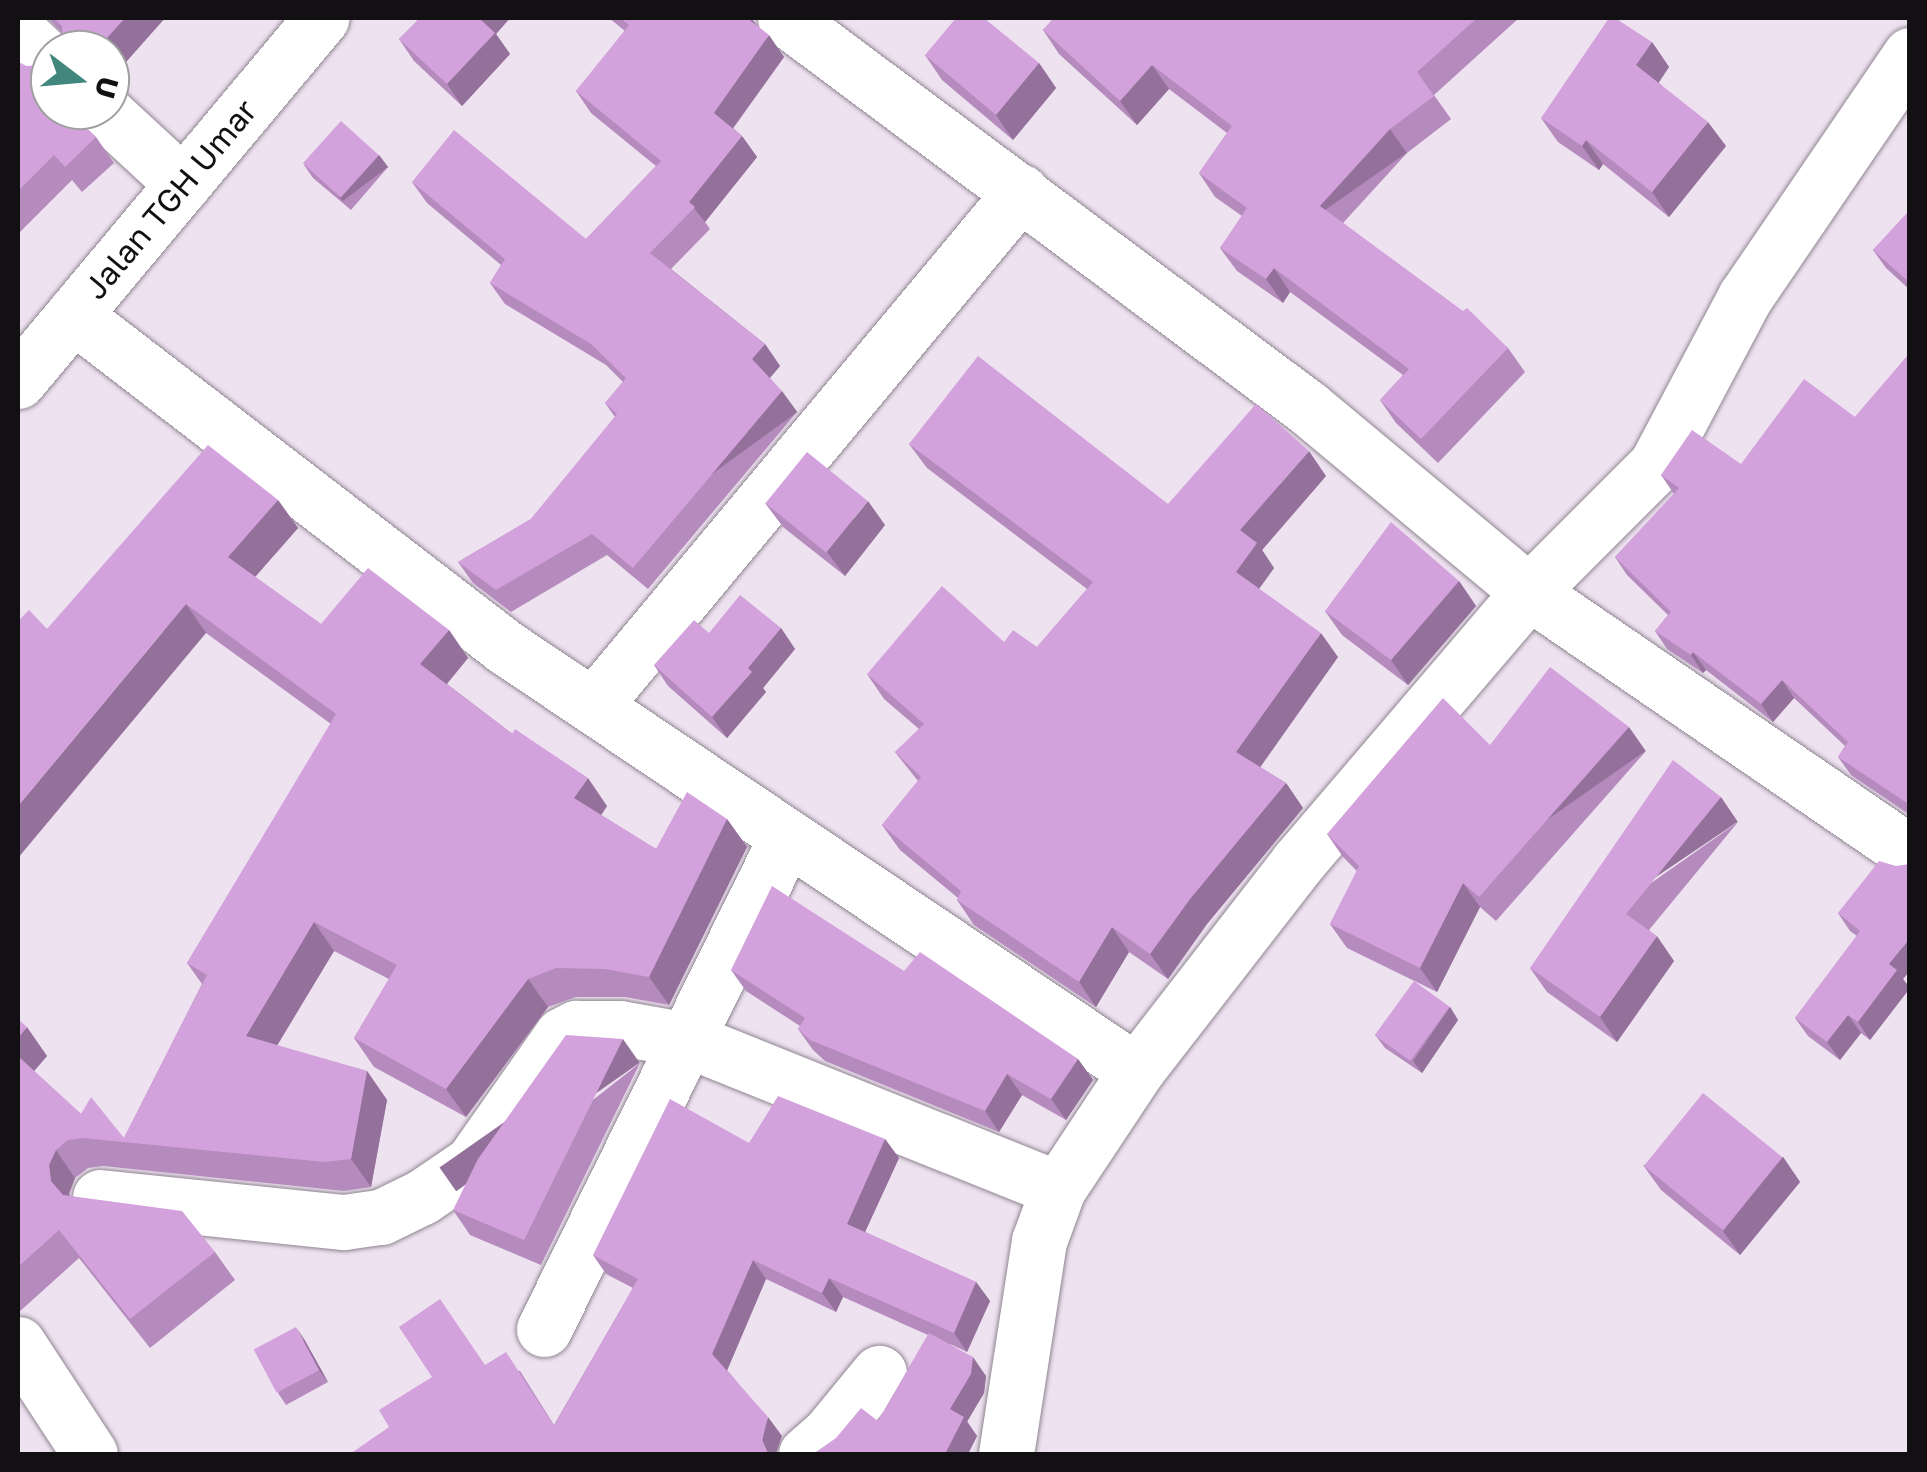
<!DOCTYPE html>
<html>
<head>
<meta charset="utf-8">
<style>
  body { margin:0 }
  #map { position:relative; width:1927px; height:1472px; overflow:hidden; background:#eee2f0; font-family:"Golos Text",sans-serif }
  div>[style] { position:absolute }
  .roads { filter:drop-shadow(0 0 2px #908592) drop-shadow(0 0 2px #908592) }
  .minor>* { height:55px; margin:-27.5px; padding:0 27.5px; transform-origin:27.5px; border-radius:27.5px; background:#fff }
  .primary>* { height:55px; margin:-27.5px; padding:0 27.5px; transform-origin:27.5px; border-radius:27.5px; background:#fff }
  .wall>* { inset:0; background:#b58bbd }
  .shaded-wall>* { inset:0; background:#94719a; transform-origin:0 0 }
  .building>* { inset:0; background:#d3a2dc; transform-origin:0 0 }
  span { translate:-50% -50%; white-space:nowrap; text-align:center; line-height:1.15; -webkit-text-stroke:8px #fff; paint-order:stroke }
  .street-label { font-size:32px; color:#131014 }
  .frame { position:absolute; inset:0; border:20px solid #131014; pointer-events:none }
  .north { position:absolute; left:30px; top:30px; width:100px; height:100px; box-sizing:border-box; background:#fff; border:2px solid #a19fa1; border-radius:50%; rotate:106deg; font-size:28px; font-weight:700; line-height:40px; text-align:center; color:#131014 }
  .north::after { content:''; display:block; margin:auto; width:35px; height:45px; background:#42877d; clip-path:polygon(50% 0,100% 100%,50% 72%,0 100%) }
</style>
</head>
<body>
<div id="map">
  <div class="roads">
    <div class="minor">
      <div style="left:785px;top:18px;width:652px;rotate:36.71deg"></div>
      <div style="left:1308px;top:408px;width:288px;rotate:39.8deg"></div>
      <div style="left:1529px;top:592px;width:462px;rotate:34.4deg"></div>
      <div style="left:18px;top:31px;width:44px;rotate:43.2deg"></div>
      <div style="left:103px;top:110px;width:109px;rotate:42.8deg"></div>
      <div style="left:73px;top:315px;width:545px;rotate:37.54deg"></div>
      <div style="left:505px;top:647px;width:760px;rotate:33.9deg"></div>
      <div style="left:593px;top:706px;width:669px;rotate:-50.22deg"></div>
      <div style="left:100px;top:1197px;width:245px;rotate:5.9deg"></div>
      <div style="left:344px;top:1222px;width:37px;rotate:-8deg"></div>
      <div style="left:381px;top:1217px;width:46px;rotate:-26deg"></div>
      <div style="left:422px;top:1197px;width:60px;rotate:-34.2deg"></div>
      <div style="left:472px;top:1163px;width:156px;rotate:-54.9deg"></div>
      <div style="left:562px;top:1035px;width:16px;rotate:-27deg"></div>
      <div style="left:576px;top:1028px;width:44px"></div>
      <div style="left:620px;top:1028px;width:69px;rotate:10deg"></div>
      <div style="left:688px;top:1040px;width:399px;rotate:21.9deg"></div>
      <div style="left:544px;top:1329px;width:547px;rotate:-63.76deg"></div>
      <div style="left:18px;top:1344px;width:131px;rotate:56.8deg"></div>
      <div style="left:806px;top:1454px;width:30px;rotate:-41deg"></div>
      <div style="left:829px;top:1434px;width:79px;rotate:-50.7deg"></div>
      <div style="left:1006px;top:1454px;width:216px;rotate:-81.2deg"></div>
      <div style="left:1039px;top:1241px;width:55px;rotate:-69.9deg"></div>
      <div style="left:1058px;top:1189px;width:141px;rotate:-56.5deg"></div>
      <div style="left:1136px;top:1071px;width:264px;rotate:-52.2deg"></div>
      <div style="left:1298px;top:862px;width:355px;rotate:-49.5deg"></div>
      <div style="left:1529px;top:592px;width:180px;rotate:-45deg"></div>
      <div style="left:1656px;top:465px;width:190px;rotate:-62.1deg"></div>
      <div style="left:1745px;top:297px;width:293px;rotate:-55.7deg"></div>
    </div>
    <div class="primary">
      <div style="left:18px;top:381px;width:473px;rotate:-50.1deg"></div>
    </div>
  </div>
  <div class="wall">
    <div style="clip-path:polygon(48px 18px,165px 18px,110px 80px,110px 50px,63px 42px,62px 33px)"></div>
    <div style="clip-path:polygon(420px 18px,510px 18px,496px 34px,510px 54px,462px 106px,414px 61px,399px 39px)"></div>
    <div style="clip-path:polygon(609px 18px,751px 18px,784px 57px,733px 128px,742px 136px,757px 157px,705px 222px,710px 229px,671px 269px,765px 344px,780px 366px,770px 378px,797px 412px,648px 589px,607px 555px,511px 612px,473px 583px,458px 562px,531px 519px,615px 417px,605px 403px,623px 382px,606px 365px,505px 304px,490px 283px,501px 265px,427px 203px,412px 182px,586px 239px,656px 166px,591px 113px,576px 91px,625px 31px)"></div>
    <div style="clip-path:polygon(1054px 18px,1519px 18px,1434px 95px,1451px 119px,1407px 153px,1343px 223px,1508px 348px,1525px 372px,1438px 463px,1396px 423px,1380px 400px,1403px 375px,1290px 292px,1283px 303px,1237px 271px,1220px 248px,1242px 216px,1215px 197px,1199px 173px,1227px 133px,1169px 89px,1137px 125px,1059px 54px,1043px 30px)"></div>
    <div style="clip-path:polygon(1652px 42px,1669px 67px,1658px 82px,1726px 146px,1669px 217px,1603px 164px,1599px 170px,1558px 142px,1541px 118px)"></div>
    <div style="clip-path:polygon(925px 55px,1039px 63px,1056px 88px,1013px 140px,942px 80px)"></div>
    <div style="clip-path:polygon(18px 62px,26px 66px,73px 116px,96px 137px,114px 163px,82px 192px,72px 180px,18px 234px)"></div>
    <div style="clip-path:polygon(379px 155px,388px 167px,351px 210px,313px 178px,304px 165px)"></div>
    <div style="clip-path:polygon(1910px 210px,1910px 290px,1886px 268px,1873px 250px)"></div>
    <div style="clip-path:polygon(1910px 353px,1910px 815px,1851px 775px,1838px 757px,1845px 746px,1794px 698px,1773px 722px,1706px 670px,1703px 673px,1667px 649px,1655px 631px,1668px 615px,1627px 575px,1615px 557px,1674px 494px,1661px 475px,1741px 464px,1855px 417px)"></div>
    <div style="clip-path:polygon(909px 444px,1168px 504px,1326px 476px,1262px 550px,1274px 568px,1259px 589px,1338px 657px,1260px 767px,1286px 783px,1303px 808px,1207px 924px,1168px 979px,1129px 952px,1096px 1007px,974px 925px,957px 900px,958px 898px,900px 850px,882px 825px,918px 781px,895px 752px,919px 729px,884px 699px,867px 674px,1004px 642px,1037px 647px,1087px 589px,927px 468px)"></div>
    <div style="clip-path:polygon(278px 500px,298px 528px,255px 577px,321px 624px,449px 630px,468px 658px,447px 684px,607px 806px,601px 815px,656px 849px,727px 819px,747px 847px,669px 1005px,625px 997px,576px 997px,548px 1007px,466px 1117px,374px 1067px,354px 1038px,389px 979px,334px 951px,277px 1046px,367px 1071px,387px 1100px,371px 1187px,344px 1191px,103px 1166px,88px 1168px,75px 1178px,69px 1195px,215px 1252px,235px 1280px,150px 1348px,79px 1258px,18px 1313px,18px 1019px,47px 1056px,34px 1071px,81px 1114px,124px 1138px,202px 984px,187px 963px,331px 724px,206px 633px,47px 629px)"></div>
    <div style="clip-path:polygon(765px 503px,885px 525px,845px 576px,783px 527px)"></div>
    <div style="clip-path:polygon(1459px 581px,1476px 606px,1408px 685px,1342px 635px,1325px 611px)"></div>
    <div style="clip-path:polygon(781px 628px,795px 649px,763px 688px,766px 692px,727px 738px,668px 686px,654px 665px,709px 633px)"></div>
    <div style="clip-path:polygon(1490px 745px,1646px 751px,1496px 921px,1480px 907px,1437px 992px,1347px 948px,1330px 924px,1357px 871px,1343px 857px,1327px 834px)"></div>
    <div style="clip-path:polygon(1738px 822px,1649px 930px,1674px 961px,1617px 1042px,1547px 992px,1530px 968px)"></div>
    <div style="clip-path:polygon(1896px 866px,1903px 979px,1910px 988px,1870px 1040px,1861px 1033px,1840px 1060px,1808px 1036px,1795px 1018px,1857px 936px,1850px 931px,1838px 913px)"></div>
    <div style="clip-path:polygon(731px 970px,904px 971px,1078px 1059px,1093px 1080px,1066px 1120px,1022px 1095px,999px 1132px,825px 1061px,813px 1050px,798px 1029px,800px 1026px,746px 991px)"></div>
    <div style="clip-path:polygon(1450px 1007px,1458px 1020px,1422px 1073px,1385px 1048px,1376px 1036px)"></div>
    <div style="clip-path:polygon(640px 1063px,541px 1265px,470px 1235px,453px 1210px)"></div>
    <div style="clip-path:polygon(885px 1139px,899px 1158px,865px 1232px,976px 1282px,990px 1301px,967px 1352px,950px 1344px,986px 1376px,984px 1393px,967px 1421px,977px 1436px,968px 1454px,813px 1454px,878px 1421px,928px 1335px,843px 1297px,836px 1312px,766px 1279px,727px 1370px,782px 1436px,389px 1427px,432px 1377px,486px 1365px,520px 1371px,554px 1425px,633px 1288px,606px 1274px,593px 1255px,749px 1143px)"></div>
    <div style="clip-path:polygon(1783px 1157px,1800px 1182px,1740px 1255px,1661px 1190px,1643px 1165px)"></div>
    <div style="clip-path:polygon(304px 1339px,328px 1382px,286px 1405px,278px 1393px)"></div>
  </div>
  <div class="shaded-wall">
    <div style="clip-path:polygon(125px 18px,165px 18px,110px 80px,110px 50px,96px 50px)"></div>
    <div style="clip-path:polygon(479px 18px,510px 18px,496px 34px,510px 54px,462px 106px,447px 84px)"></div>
    <div style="clip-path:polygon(749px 18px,751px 18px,755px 23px,765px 41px,769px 35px,784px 57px,729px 134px,714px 113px)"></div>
    <div style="clip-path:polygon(1652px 42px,1669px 67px,1654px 90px,1636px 65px)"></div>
    <div style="clip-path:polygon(1039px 63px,1056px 88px,1013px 140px,996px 115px)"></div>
    <div style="clip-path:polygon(1152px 65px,1169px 89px,1137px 125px,1120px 101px)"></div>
    <div style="clip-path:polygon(1708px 122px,1726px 146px,1669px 217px,1652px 192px)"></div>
    <div style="left:1390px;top:129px;width:29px;height:104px;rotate:55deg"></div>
    <div style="clip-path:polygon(742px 136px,757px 157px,705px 222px,689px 202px)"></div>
    <div style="clip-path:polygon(1586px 140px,1603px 164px,1599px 170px,1582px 146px)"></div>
    <div style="left:379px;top:155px;width:15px;height:57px;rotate:53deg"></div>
    <div style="clip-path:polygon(1274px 268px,1290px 292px,1283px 303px,1266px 279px)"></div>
    <div style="clip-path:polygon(765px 344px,780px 366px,767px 381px,752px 359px)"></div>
    <div style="left:782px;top:391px;width:26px;height:231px;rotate:54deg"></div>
    <div style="clip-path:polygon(1309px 451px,1326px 476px,1262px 550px,1274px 568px,1253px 597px,1236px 572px,1240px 530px)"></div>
    <div style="clip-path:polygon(278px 500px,298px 528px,248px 585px,228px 557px)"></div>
    <div style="clip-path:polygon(868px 501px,885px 525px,845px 576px,827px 552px)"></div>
    <div style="clip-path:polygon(1459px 581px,1476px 606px,1408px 685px,1391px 660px)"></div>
    <div style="clip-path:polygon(186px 604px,206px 633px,18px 858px,18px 806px)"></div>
    <div style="clip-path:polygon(781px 628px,795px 649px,763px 688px,766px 692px,727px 738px,712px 717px,748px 668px)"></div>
    <div style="clip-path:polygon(449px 630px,468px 658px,440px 692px,420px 664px)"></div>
    <div style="clip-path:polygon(1321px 633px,1338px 657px,1254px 776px,1236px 752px)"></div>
    <div style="clip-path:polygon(1693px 652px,1706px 670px,1703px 673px,1691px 655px)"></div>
    <div style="clip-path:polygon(1782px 680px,1794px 698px,1773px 722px,1761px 704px)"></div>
    <div style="left:1629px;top:727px;width:29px;height:227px;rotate:55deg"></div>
    <div style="clip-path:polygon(588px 778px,607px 806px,594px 826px,574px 798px)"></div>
    <div style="clip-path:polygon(1286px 783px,1303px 808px,1207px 924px,1168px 979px,1150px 954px,1190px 899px)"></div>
    <div style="left:1721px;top:797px;width:30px;height:151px;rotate:56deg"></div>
    <div style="clip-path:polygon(727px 819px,747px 847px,669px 1005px,649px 977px)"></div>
    <div style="clip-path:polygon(1463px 883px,1480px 907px,1437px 992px,1420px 968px)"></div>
    <div style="clip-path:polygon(314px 922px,334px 951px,265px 1065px,246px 1036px)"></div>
    <div style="clip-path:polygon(1112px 927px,1129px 952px,1096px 1007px,1079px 982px)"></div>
    <div style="clip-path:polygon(1657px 936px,1674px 961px,1617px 1042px,1600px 1017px)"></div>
    <div style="clip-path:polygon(1910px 938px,1910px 971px,1903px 979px,1910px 988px,1870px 1040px,1858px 1022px,1889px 964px)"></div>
    <div style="clip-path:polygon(528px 979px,548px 1007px,466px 1117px,446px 1089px)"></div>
    <div style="clip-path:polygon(1450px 1007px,1458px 1020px,1422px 1073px,1413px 1061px)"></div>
    <div style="clip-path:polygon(1848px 1015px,1861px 1033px,1840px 1060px,1827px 1042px)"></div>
    <div style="clip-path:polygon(27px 1027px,47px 1056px,29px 1077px,18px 1060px,18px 1038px)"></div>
    <div style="left:623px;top:1039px;width:29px;height:224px;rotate:55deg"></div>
    <div style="clip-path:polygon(1078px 1059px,1093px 1080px,1066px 1120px,1051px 1099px)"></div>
    <div style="clip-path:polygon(367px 1071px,387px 1100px,371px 1187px,351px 1159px)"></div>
    <div style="clip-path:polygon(1007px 1074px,1022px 1095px,999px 1132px,985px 1111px)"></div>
    <div style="clip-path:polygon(885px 1139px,899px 1158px,860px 1243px,847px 1224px)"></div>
    <div style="clip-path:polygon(56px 1150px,75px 1178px,69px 1193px,71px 1209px,51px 1181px,49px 1165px)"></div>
    <div style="clip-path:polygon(1783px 1157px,1800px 1182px,1740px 1255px,1723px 1231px)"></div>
    <div style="clip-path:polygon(753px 1260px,766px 1279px,726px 1373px,712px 1354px)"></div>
    <div style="clip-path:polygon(829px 1278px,843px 1297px,836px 1312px,822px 1293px)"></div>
    <div style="clip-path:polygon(976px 1282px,990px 1301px,967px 1352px,954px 1333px)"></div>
    <div style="clip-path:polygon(296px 1327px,304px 1339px,328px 1382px,319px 1370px)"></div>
    <div style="clip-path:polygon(973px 1357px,986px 1376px,984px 1393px,967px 1422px,977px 1436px,968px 1454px,945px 1454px,950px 1409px)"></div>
    <div style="clip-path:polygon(768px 1417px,782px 1436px,776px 1454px,768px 1454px,762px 1440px)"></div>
  </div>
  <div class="building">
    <div style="clip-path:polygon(54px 18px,125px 18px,96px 50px,59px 50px,63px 42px,62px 26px)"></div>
    <div style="clip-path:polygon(420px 18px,479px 18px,495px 33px,447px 84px,399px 39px)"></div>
    <div style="clip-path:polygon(620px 18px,749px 18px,751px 21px,769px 35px,714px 113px,742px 136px,689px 202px,695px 207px,650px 253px,765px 344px,752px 359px,782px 391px,633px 568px,592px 534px,496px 590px,458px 562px,531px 519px,617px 414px,605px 403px,626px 378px,591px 344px,490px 283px,505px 259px,412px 182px,454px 130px,586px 239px,661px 161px,576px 91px,629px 25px)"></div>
    <div style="clip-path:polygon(956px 18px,984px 18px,1039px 63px,996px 115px,925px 55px)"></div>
    <div style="clip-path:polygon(1054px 18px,1477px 18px,1417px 72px,1434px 96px,1390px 129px,1320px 206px,1463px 311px,1467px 308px,1508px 348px,1421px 439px,1380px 400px,1409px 369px,1274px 268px,1266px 279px,1220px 248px,1247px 208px,1199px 173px,1232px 126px,1152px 65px,1120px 101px,1043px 30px)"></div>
    <div style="clip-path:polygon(1609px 18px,1615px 18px,1652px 42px,1636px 65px,1708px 122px,1652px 192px,1586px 140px,1582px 146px,1541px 118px)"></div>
    <div style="clip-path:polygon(50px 60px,50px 110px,67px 110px,96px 137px,65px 167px,54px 155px,18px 191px,18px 62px,26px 66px,42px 65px)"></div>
    <div style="left:341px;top:121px;width:51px;height:57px;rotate:42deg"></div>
    <div style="clip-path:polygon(1910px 210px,1910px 283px,1873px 250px)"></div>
    <div style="clip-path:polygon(1910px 353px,1910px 805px,1838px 757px,1848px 742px,1782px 680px,1761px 704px,1693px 652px,1691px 655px,1655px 631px,1671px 612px,1615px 557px,1679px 488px,1661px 475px,1692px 430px,1741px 464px,1804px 379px,1855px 417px)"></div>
    <div style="clip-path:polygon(978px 356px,1168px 504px,1256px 404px,1309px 451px,1240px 530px,1257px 543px,1236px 572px,1321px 633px,1236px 752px,1286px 783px,1190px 899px,1150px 954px,1112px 927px,1079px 982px,957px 900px,961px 891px,882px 825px,921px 777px,895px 752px,924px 724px,867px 674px,942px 586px,1004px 642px,1013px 630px,1037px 647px,1093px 582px,909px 444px)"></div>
    <div style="clip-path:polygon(208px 445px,278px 500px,228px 557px,321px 624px,368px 568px,449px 630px,420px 664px,512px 734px,515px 729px,588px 778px,574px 798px,656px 849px,687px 792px,727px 819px,649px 977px,605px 969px,556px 968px,528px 979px,446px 1089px,354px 1038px,397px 965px,314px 922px,246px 1036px,367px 1071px,351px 1159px,324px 1162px,83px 1138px,68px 1140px,56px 1150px,49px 1165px,51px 1181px,63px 1195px,182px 1211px,215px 1252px,130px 1319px,59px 1230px,18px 1267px,18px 1056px,81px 1114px,91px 1097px,124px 1138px,207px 975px,187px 963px,336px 714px,186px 604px,18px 806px,18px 621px,29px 610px,47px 629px)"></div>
    <div style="left:807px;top:452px;width:78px;height:66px;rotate:39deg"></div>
    <div style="clip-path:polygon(1391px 522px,1459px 581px,1391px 660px,1325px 611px)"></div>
    <div style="clip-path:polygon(740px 595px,781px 628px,748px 668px,752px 672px,712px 717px,654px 665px,694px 620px,709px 633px)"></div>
    <div style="clip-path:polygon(1550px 667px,1629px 727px,1479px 897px,1463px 883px,1420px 968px,1330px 924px,1359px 866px,1327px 834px,1443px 698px,1490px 745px)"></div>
    <div style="clip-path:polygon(1673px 760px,1721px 797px,1626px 914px,1657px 936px,1600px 1017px,1530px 968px)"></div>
    <div style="clip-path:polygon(1879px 861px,1896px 866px,1910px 864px,1910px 938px,1889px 964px,1897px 970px,1858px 1022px,1848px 1015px,1827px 1042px,1795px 1018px,1860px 931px,1838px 913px)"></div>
    <div style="clip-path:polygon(772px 886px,904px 971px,920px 952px,1078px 1059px,1051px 1099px,1007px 1074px,985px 1111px,810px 1040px,798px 1029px,805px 1018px,731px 970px)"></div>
    <div style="left:1414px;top:981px;width:44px;height:67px;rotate:36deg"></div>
    <div style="clip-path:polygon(18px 1019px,27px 1027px,18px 1038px)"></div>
    <div style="clip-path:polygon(566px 1035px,623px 1039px,524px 1240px,453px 1210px,478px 1159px)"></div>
    <div style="left:1703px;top:1093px;width:102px;height:94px;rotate:39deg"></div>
    <div style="clip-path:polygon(778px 1096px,885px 1139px,847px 1224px,976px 1282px,954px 1333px,829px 1278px,822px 1293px,753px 1260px,712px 1354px,768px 1417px,762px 1440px,768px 1454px,350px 1454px,389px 1427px,379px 1410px,432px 1377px,399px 1327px,440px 1299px,485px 1365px,506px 1352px,554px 1426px,638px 1279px,593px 1255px,670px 1099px,749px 1143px)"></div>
    <div style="left:296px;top:1327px;width:49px;height:48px;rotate:62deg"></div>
    <div style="clip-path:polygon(929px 1333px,973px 1357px,971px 1374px,950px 1409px,964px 1417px,945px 1454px,813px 1454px,836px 1438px,861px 1408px,878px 1421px)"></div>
  </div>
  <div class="street-label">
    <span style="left:170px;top:199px;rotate:-50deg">Jalan TGH Umar</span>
  </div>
  <div class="frame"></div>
  <div class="north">U</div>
</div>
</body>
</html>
